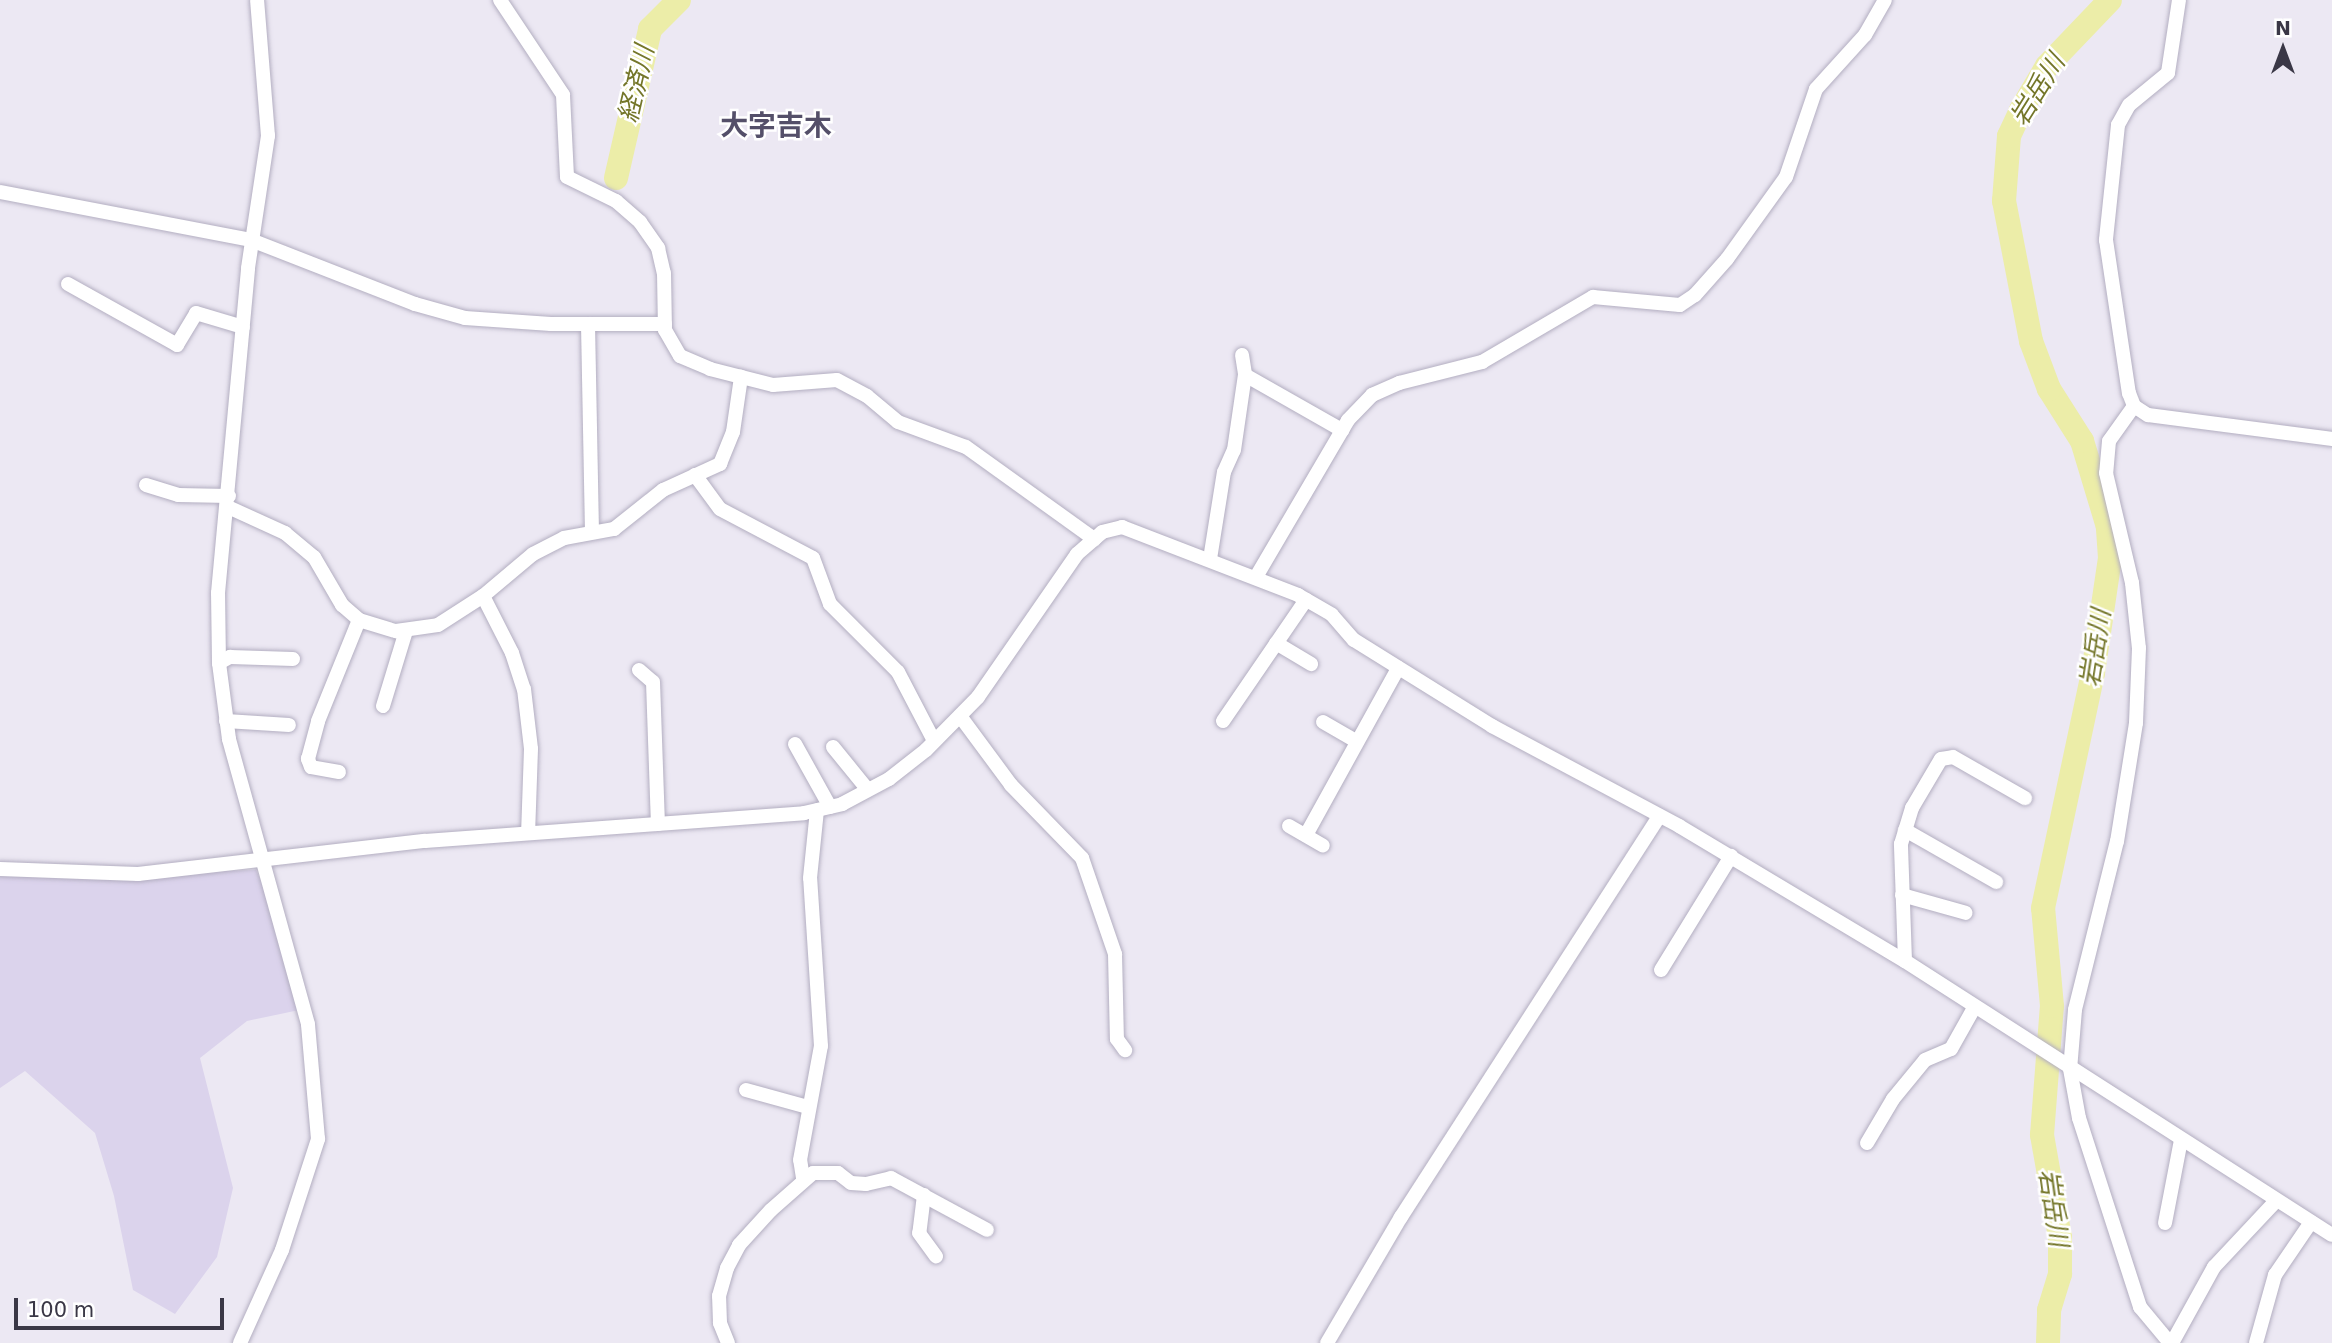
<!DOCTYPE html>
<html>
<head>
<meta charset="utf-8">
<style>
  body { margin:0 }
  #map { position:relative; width:2332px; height:1343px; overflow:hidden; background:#ece8f3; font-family:"DejaVu Sans","Noto Sans JP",sans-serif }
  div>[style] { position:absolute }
  .education>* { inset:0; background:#dbd3ec }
  .river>* { height:24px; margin:-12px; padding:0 12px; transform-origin:12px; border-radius:12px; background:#eceda8 }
  .roads { filter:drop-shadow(0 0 2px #b3aec1) drop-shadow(0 0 2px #b3aec1) }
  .minor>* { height:14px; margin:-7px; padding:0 7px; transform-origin:7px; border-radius:7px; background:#fff }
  span { translate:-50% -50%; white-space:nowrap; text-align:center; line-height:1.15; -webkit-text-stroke:5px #fff; paint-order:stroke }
  .water-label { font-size:26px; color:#747629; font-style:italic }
  .quarter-label { font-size:28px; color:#544f69; font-weight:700 }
  .north { position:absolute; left:2248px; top:14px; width:70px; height:70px; -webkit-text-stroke:5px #fff; paint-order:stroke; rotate:0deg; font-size:19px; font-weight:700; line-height:28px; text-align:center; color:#3a3746 }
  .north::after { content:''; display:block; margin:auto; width:24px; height:32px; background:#3a3746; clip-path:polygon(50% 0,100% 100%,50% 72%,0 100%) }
  .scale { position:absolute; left:14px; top:1298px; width:210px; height:32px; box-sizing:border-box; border:4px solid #3a3746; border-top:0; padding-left:9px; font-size:21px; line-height:24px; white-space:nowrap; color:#3a3746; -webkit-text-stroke:5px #fff; paint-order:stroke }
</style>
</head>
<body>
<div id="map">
  <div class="education">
    <div style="clip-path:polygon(0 869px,138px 874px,256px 870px,279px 920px,304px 1009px,247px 1021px,200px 1058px,233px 1188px,217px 1257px,175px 1314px,133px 1290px,114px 1196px,95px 1133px,25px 1071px,0 1088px)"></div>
  </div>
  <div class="river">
    <div style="left:616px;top:178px;width:153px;rotate:-77.1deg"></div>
    <div style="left:650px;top:29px;width:41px;rotate:-45deg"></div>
    <div style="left:2048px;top:1343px;width:33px;rotate:-88deg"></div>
    <div style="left:2049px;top:1310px;width:38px;rotate:-73deg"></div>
    <div style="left:2060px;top:1274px;width:37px;rotate:-90deg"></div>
    <div style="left:2060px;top:1237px;width:104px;rotate:-100deg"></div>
    <div style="left:2042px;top:1135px;width:129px;rotate:-85.6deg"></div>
    <div style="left:2052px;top:1006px;width:98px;rotate:-95.2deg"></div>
    <div style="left:2043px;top:908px;width:240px;rotate:-78deg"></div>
    <div style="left:2093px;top:673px;width:116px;rotate:-81.6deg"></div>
    <div style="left:2110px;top:558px;width:31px;rotate:-94deg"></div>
    <div style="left:2108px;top:527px;width:90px;rotate:-106.8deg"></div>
    <div style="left:2082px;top:441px;width:62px;rotate:-122.4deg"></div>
    <div style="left:2049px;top:389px;width:51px;rotate:-110.6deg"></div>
    <div style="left:2031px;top:341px;width:143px;rotate:-100.9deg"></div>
    <div style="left:2004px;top:201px;width:65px;rotate:-85.6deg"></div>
    <div style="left:2009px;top:136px;width:29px;rotate:-65deg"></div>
    <div style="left:2021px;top:110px;width:51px;rotate:-59.4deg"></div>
    <div style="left:2047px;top:66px;width:91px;rotate:-46.3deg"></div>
  </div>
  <div class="roads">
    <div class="minor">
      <div style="left:500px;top:0;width:114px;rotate:56.4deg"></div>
      <div style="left:563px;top:95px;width:82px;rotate:87.2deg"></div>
      <div style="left:567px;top:177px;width:55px;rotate:26.1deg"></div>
      <div style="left:616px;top:201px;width:32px;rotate:41deg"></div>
      <div style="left:640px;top:222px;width:32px;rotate:55deg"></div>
      <div style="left:658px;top:248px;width:26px;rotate:77deg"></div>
      <div style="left:664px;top:273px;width:57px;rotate:89deg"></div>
      <div style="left:665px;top:330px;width:30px;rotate:60deg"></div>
      <div style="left:680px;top:356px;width:33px;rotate:23deg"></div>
      <div style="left:710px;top:369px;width:65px;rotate:14.3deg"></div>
      <div style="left:773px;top:385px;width:64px;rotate:-4.5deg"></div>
      <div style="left:837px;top:380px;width:34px;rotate:28deg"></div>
      <div style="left:867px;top:396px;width:40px;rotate:40deg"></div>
      <div style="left:898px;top:422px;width:72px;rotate:20.2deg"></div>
      <div style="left:966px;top:447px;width:158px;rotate:35.7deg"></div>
      <div style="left:2179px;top:0;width:74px;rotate:98.6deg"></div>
      <div style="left:2168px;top:73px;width:50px;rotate:140.6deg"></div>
      <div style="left:2129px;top:105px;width:23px;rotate:119deg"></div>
      <div style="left:2118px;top:125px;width:116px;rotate:96deg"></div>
      <div style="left:2106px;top:240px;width:155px;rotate:81.5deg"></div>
      <div style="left:2129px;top:393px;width:14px;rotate:69deg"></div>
      <div style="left:2134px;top:406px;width:17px;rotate:33deg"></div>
      <div style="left:2148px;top:415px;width:186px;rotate:7.4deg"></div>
      <div style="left:0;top:192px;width:256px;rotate:10.8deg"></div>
      <div style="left:251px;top:240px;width:176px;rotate:21.3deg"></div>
      <div style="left:415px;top:304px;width:52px;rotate:15.6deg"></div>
      <div style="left:465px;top:318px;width:86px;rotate:4deg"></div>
      <div style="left:551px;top:324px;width:114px"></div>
      <div style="left:68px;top:284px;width:125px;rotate:29.2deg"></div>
      <div style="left:177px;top:345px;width:37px;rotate:-59deg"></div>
      <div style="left:196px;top:313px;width:49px;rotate:16.6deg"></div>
      <div style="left:588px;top:324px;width:208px;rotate:88.9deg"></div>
      <div style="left:1242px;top:355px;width:20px;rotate:81deg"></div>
      <div style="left:1245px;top:375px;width:112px;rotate:29.6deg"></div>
      <div style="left:2134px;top:406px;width:43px;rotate:125.5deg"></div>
      <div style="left:2109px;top:441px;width:32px;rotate:95deg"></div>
      <div style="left:2106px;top:473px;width:113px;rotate:76.7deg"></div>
      <div style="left:2132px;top:583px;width:65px;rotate:83.9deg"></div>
      <div style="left:2139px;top:648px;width:75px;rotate:92.3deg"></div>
      <div style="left:2136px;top:723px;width:120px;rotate:99.1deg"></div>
      <div style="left:2117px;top:841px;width:174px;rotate:104deg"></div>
      <div style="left:2075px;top:1010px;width:59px;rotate:94.8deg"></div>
      <div style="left:2070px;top:1069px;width:50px;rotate:79.6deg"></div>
      <div style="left:2079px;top:1118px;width:199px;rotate:72.1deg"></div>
      <div style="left:2140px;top:1307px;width:47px;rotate:50.2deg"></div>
      <div style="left:695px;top:475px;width:42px;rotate:53.7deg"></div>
      <div style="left:720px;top:509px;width:105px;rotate:27.8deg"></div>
      <div style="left:813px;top:558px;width:49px;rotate:69.7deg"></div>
      <div style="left:830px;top:604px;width:96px;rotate:45deg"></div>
      <div style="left:898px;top:672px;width:78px;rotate:62.4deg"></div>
      <div style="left:146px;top:485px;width:34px;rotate:17deg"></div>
      <div style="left:178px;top:495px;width:51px;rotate:1.1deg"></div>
      <div style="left:228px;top:507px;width:63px;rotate:24.5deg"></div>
      <div style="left:285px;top:533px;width:38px;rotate:40deg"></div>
      <div style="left:314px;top:557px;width:56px;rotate:59.7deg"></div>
      <div style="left:342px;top:605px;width:23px;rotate:41deg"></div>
      <div style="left:359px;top:620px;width:39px;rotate:17deg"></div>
      <div style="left:396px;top:631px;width:42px;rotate:-8.1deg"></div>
      <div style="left:438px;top:625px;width:54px;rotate:-32.8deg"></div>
      <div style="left:483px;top:596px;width:65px;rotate:-40deg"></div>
      <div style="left:533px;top:554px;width:35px;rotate:-27deg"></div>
      <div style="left:564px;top:538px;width:51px;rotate:-10.2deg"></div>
      <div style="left:614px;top:529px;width:63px;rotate:-38.5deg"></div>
      <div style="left:663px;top:490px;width:63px;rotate:-24.5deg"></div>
      <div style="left:720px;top:464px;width:35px;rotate:-68deg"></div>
      <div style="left:733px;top:432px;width:56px;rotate:-81.7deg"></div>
      <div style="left:1210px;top:559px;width:88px;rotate:-80.9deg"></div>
      <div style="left:1224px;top:472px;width:24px;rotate:-66deg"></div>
      <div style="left:1234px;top:450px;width:76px;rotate:-81.7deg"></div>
      <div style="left:1256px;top:577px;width:182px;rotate:-59.6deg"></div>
      <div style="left:1348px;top:420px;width:35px;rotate:-46deg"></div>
      <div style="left:1372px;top:395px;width:30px;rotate:-24deg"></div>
      <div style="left:1399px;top:383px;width:86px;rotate:-14.2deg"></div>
      <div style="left:1482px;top:362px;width:129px;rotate:-30.4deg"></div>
      <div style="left:1593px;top:297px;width:87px;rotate:5.3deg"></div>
      <div style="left:1680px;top:305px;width:18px;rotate:-34deg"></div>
      <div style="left:1695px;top:295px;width:48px;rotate:-48.4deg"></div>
      <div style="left:1727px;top:259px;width:101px;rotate:-54.3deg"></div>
      <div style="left:1786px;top:177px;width:93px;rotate:-71.2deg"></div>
      <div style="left:1816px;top:89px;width:73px;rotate:-47.8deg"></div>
      <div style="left:1865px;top:35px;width:40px;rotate:-60.3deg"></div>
      <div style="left:483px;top:596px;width:64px;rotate:63deg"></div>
      <div style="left:512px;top:653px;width:38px;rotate:72deg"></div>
      <div style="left:524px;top:689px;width:60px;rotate:83.3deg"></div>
      <div style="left:531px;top:749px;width:84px;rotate:92deg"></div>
      <div style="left:1276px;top:643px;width:41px;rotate:31deg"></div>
      <div style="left:219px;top:663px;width:13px;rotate:-29deg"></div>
      <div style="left:230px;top:657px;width:63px;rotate:1.8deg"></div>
      <div style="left:639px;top:670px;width:18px;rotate:41deg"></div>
      <div style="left:653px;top:682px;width:142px;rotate:88deg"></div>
      <div style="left:383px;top:706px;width:78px;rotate:-73deg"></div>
      <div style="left:960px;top:716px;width:86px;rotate:53.5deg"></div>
      <div style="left:1011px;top:785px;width:102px;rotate:45.8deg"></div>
      <div style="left:1082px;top:858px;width:102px;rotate:71deg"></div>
      <div style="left:1115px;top:954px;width:85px;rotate:88.7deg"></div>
      <div style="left:1117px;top:1039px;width:14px;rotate:54deg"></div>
      <div style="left:226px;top:721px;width:63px;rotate:3.6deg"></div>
      <div style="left:1223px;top:721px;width:147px;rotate:-55.6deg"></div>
      <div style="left:1323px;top:722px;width:39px;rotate:30deg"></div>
      <div style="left:795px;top:744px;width:72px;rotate:60.9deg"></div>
      <div style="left:833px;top:747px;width:55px;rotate:50.9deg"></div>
      <div style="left:339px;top:772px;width:28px;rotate:-170deg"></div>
      <div style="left:311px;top:767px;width:9px;rotate:-111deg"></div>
      <div style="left:308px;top:759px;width:39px;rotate:-75deg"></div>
      <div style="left:318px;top:721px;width:109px;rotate:-67.9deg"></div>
      <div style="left:1289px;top:826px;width:39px;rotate:30deg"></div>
      <div style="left:1905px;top:830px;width:105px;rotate:29.7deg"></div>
      <div style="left:1306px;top:835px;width:191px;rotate:-61.1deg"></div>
      <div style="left:0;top:869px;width:138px;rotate:2.1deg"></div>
      <div style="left:138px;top:874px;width:289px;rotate:-6.6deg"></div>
      <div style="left:425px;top:841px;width:380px;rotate:-4.2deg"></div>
      <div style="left:804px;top:813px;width:39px;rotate:-13deg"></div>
      <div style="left:842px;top:804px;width:53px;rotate:-28deg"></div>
      <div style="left:889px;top:779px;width:47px;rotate:-38.1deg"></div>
      <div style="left:926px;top:750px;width:74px;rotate:-45.5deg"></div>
      <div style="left:978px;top:697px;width:174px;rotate:-55.3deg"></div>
      <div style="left:1077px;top:554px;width:33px;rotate:-41deg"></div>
      <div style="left:1102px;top:532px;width:21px;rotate:-14deg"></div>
      <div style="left:1122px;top:527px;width:189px;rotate:21.1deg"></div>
      <div style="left:1298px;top:595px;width:39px;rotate:30deg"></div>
      <div style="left:1332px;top:615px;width:33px;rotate:49deg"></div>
      <div style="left:1354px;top:640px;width:163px;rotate:31.9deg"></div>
      <div style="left:1492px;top:726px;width:212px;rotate:28.1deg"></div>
      <div style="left:1679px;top:826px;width:263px;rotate:30.9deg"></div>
      <div style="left:1905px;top:961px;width:507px;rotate:32.69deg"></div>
      <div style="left:1902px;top:895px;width:66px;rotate:15.7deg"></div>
      <div style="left:1905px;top:961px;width:117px;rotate:-92deg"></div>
      <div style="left:1901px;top:844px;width:38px;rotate:-73deg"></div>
      <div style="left:1912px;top:808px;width:57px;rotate:-59.4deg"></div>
      <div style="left:1941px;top:759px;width:12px;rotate:-9deg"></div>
      <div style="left:1953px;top:757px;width:83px;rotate:29.7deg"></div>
      <div style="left:1661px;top:970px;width:134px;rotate:-58.4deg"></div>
      <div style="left:746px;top:1090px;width:64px;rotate:15.3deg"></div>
      <div style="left:1867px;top:1143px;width:51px;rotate:-59.4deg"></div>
      <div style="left:1893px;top:1099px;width:50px;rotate:-50.6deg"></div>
      <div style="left:1925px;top:1060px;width:28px;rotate:-23deg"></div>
      <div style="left:1951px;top:1049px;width:47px;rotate:-60.7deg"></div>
      <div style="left:803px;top:1178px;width:18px;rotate:-99deg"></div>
      <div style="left:800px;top:1160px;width:116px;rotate:-79.6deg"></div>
      <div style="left:821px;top:1046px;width:168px;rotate:-93.7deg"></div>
      <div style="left:810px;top:878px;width:68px;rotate:-84.1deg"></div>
      <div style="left:924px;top:1195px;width:38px;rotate:97deg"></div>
      <div style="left:919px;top:1233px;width:29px;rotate:54deg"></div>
      <div style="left:2165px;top:1223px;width:85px;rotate:-79.1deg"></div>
      <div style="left:240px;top:1343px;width:102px;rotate:-65.7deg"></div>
      <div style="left:282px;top:1250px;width:117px;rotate:-72deg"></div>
      <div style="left:318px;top:1139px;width:115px;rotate:-95deg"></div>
      <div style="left:308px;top:1024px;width:296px;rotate:-105.5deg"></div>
      <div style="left:229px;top:739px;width:77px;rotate:-97.5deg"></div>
      <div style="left:219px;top:663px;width:70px;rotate:-90.8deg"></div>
      <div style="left:218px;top:593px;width:326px;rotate:-84.7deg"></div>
      <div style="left:248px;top:268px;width:134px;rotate:-81.4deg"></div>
      <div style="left:268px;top:136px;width:136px;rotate:-94.6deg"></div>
      <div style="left:728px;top:1343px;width:22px;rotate:-112deg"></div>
      <div style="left:720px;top:1323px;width:27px;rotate:-92deg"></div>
      <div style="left:719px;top:1296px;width:29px;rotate:-74deg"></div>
      <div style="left:727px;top:1268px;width:26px;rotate:-62deg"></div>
      <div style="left:739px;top:1245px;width:47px;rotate:-47.6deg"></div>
      <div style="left:771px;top:1210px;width:56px;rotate:-41.4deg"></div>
      <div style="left:813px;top:1173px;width:25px"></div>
      <div style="left:838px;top:1173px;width:16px;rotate:38deg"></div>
      <div style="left:851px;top:1183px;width:15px;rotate:4deg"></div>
      <div style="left:866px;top:1184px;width:26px;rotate:-13deg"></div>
      <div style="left:891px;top:1178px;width:109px;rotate:28.4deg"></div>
      <div style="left:1327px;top:1343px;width:146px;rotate:-59.6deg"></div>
      <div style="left:1401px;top:1217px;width:477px;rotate:-57.2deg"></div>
      <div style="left:2172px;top:1343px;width:87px;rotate:-61.1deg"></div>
      <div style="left:2214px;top:1267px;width:91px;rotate:-46.8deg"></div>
      <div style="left:2256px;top:1343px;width:71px;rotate:-74.4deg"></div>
      <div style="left:2275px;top:1275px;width:64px;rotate:-55.8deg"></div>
    </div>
  </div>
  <div class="water-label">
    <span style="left:637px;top:84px;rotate:-77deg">経済川</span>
    <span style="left:2038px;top:90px;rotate:-58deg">岩岳川</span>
    <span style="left:2096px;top:648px;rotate:-81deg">岩岳川</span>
    <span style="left:2053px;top:1208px;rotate:82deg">岩岳川</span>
  </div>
  <div class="quarter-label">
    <span style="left:776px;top:126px">大字吉木</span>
  </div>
  <div class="north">N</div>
  <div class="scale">100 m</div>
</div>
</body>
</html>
